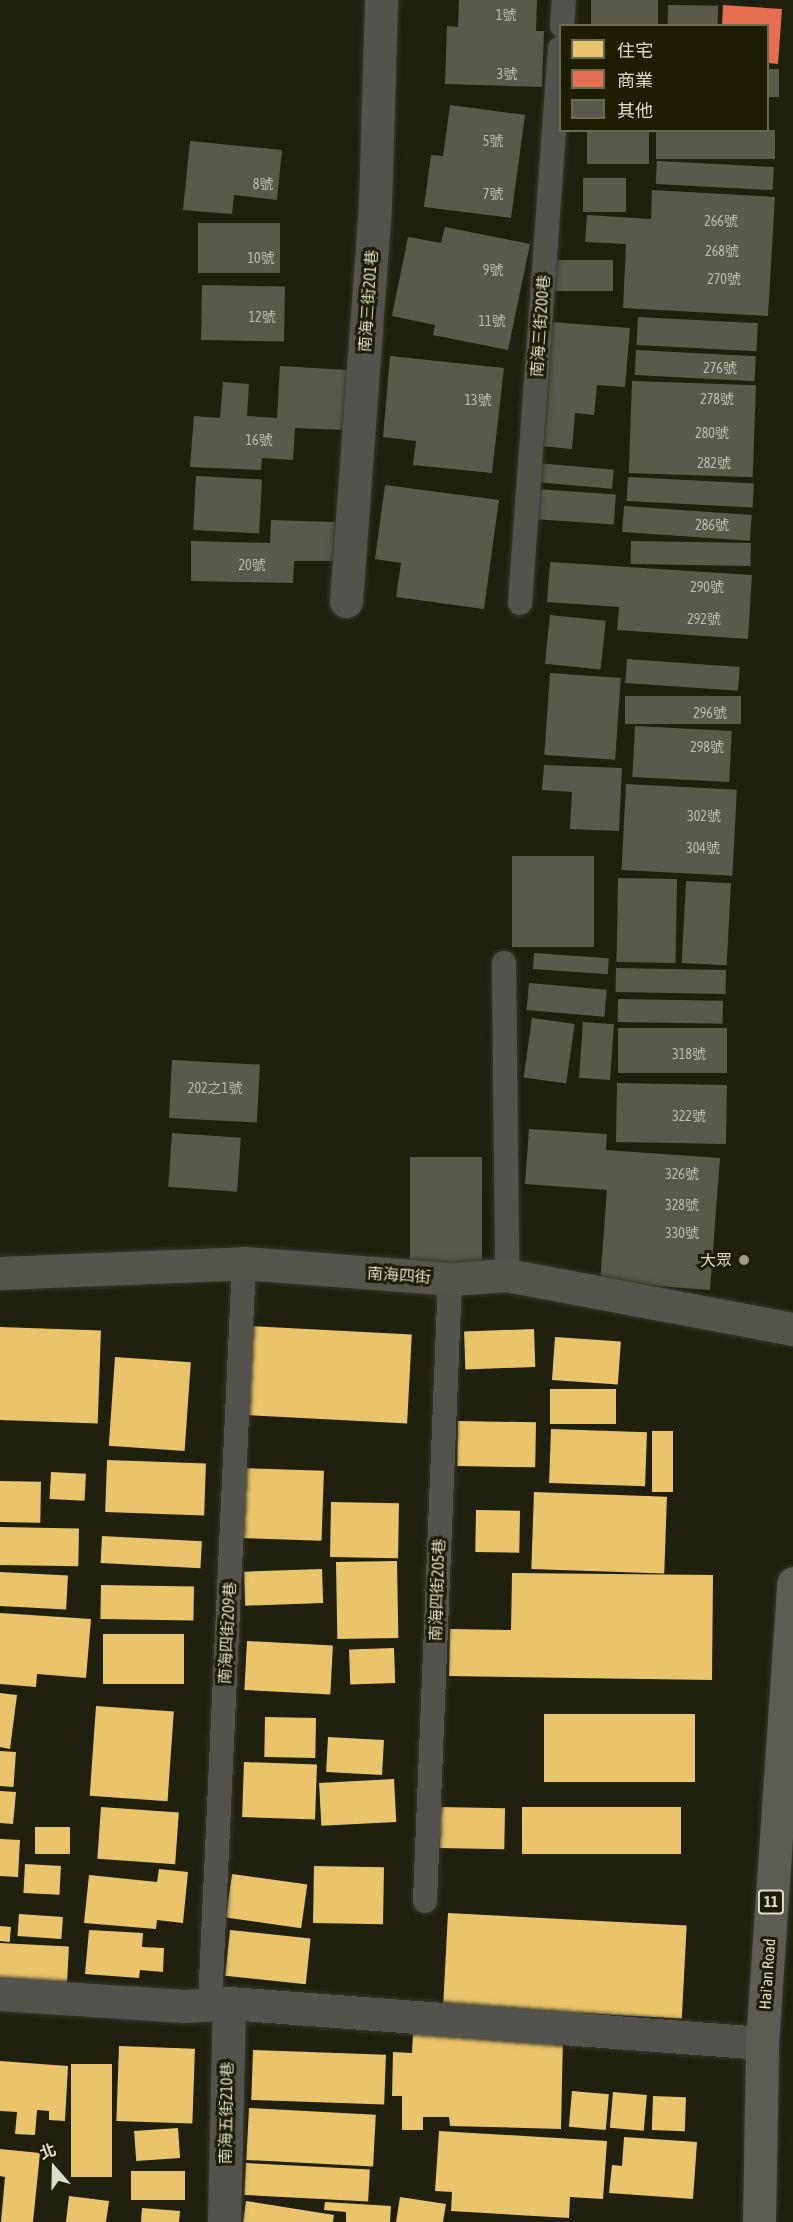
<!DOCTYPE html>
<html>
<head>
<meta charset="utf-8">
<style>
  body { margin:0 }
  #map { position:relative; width:793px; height:2222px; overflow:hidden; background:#20200f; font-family:"Asap Condensed","Noto Sans TC",sans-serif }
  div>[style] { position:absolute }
  .homes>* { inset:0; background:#e9c46a; transform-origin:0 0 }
  .shops>* { inset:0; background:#e76f51 }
  .building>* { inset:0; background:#595a4c; transform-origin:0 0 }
  .roads { filter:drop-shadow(0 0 2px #39392b) drop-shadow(0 0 2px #39392b) }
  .lane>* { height:24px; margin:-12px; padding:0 12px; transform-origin:12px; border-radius:12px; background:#52534c }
  .street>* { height:33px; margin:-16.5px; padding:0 16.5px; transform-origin:16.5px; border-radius:16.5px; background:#52534c }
  .secondary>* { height:33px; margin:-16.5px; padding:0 16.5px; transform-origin:16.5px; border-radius:16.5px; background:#55554e }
  .primary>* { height:33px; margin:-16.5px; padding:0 16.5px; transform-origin:16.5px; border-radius:16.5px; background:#5c5c54 }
  .dots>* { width:16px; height:16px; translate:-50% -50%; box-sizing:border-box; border:3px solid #1d1d02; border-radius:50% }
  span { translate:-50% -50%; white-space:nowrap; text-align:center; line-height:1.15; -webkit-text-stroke:6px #1d1d02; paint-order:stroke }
  .number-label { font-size:14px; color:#bbbcac }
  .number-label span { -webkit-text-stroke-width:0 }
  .shield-label span { padding:2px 4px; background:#1d1d02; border:2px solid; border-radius:4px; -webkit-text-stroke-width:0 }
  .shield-label { font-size:15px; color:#dcddcc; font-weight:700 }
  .street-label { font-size:16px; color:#dcddcc }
  .poi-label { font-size:16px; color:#dcddcc }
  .right { translate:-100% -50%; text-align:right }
  .legend { position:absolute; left:559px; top:24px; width:210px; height:108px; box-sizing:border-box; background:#1d1d02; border:2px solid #696a53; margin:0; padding:8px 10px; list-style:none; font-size:18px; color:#dcddcc }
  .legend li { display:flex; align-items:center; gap:12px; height:30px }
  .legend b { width:30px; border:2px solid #696a53 }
  .north { position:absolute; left:24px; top:2138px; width:60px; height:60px; -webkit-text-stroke:4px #1d1d02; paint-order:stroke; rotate:340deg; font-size:16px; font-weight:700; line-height:24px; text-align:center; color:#dcddcc }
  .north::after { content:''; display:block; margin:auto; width:21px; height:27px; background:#dcddcc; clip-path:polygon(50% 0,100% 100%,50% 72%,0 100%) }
</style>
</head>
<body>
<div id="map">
  <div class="homes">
    <div style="left:248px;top:1326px;width:164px;height:89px;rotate:3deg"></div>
    <div style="left:0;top:1327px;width:101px;height:93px;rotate:2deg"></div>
    <div style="left:534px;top:1329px;width:38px;height:70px;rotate:88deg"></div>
    <div style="left:555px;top:1337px;width:66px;height:43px;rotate:4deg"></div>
    <div style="left:115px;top:1357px;width:76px;height:89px;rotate:4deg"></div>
    <div style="left:550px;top:1389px;width:66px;height:35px"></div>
    <div style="left:458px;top:1421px;width:78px;height:45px;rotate:1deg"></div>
    <div style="left:551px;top:1429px;width:96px;height:54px;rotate:2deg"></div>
    <div style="left:652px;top:1431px;width:21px;height:61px"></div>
    <div style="left:107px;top:1460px;width:99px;height:52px;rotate:2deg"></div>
    <div style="left:242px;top:1468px;width:82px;height:70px;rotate:2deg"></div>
    <div style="left:51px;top:1472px;width:35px;height:27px;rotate:3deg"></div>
    <div style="left:0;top:1481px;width:41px;height:41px;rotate:1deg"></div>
    <div style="left:534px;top:1492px;width:133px;height:77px;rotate:2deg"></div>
    <div style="left:331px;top:1502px;width:68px;height:55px;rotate:1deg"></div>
    <div style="left:476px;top:1510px;width:44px;height:42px;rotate:1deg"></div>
    <div style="left:0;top:1527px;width:79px;height:38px;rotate:1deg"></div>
    <div style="left:102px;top:1536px;width:100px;height:27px;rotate:3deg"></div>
    <div style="left:397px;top:1561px;width:77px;height:61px;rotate:89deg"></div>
    <div style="left:322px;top:1569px;width:34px;height:78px;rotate:88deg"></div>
    <div style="left:0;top:1572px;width:68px;height:34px;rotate:3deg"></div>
    <div style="clip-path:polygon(512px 1573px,713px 1575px,712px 1680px,449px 1676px,450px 1629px,511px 1630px)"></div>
    <div style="left:101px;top:1585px;width:93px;height:34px;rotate:1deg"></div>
    <div style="clip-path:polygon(0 1613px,91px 1619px,86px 1678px,37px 1674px,36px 1687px,0 1684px)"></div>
    <div style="left:103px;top:1634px;width:81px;height:50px"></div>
    <div style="left:247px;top:1641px;width:86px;height:49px;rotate:3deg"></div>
    <div style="left:394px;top:1648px;width:35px;height:45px;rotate:88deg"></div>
    <div style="clip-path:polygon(0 1693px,17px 1695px,10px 1749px,0 1747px)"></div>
    <div style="left:96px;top:1706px;width:78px;height:90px;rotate:4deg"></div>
    <div style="left:544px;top:1714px;width:151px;height:68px"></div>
    <div style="left:265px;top:1717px;width:51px;height:40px;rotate:1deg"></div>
    <div style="left:328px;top:1737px;width:56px;height:35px;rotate:3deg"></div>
    <div style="left:0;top:1751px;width:16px;height:35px;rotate:4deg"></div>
    <div style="left:244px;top:1762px;width:73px;height:55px;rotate:2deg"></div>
    <div style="left:394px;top:1779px;width:43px;height:75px;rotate:87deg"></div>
    <div style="clip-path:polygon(0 1791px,16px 1792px,13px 1824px,0 1823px)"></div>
    <div style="left:101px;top:1807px;width:78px;height:52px;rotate:4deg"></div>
    <div style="left:440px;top:1807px;width:65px;height:41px;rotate:1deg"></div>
    <div style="left:522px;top:1807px;width:159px;height:47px"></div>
    <div style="left:35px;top:1827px;width:35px;height:27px"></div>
    <div style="left:0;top:1839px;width:20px;height:37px;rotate:3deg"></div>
    <div style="left:25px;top:1864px;width:36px;height:29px;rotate:3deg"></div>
    <div style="left:314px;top:1866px;width:70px;height:57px;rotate:1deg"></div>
    <div style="clip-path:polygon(159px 1869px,188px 1872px,183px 1923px,157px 1920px,156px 1929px,84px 1923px,89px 1875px,157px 1882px)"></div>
    <div style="left:232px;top:1874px;width:76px;height:44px;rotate:8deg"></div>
    <div style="left:448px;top:1913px;width:239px;height:93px;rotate:3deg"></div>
    <div style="left:19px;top:1914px;width:44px;height:22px;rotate:4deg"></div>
    <div style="left:0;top:1926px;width:11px;height:15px;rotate:5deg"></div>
    <div style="clip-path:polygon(89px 1930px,143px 1933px,142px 1947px,164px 1948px,163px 1972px,140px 1970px,139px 1978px,85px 1974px)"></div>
    <div style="left:230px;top:1930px;width:81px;height:46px;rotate:6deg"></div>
    <div style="left:0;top:1943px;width:69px;height:39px;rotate:3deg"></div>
    <div style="clip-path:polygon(413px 2033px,563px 2037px,561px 2129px,450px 2126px,449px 2117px,423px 2117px,423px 2130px,402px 2130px,402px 2096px,392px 2096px,393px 2052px,412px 2053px)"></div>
    <div style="left:119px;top:2046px;width:76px;height:75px;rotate:2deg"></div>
    <div style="left:253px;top:2050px;width:133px;height:50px;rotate:2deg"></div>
    <div style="clip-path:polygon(0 2061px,68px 2066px,65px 2121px,49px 2120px,49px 2111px,37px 2110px,35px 2135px,15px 2134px,17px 2112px,0 2111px)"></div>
    <div style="left:71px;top:2064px;width:41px;height:113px"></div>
    <div style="left:572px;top:2091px;width:37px;height:36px;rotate:5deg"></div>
    <div style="left:613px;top:2092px;width:34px;height:36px;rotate:5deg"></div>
    <div style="left:653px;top:2096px;width:33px;height:34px;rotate:2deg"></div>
    <div style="left:249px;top:2108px;width:127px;height:52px;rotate:3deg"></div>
    <div style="left:178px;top:2128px;width:30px;height:44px;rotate:86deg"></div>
    <div style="clip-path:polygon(439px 2131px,607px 2141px,603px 2199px,570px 2197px,569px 2218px,451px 2211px,452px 2192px,435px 2191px)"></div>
    <div style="clip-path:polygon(624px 2137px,697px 2142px,693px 2199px,609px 2193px,612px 2165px,622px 2166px)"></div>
    <div style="clip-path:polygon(0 2149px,40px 2153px,33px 2222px,1px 2222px,5px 2177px,0 2176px)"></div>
    <div style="left:246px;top:2163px;width:124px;height:32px;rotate:3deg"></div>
    <div style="left:185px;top:2171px;width:29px;height:54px;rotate:90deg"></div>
    <div style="clip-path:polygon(69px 2196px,109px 2201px,106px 2222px,66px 2222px)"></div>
    <div style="clip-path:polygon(400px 2197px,446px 2204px,443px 2222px,396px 2222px)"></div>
    <div style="clip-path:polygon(246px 2201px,334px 2215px,333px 2222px,243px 2222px)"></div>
    <div style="clip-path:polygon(325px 2202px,391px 2206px,390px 2222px,346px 2222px,346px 2212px,324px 2210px)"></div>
    <div style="clip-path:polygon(142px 2208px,180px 2211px,179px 2222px,141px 2222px)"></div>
  </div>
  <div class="shops">
    <div style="clip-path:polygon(723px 5px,782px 9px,778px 64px,768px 63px,768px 26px,722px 26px)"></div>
  </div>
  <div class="building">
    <div style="clip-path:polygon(459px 0,537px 0,536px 31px,544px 31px,542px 87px,445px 84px,447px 26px,458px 27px)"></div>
    <div style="left:591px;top:0;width:67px;height:26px"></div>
    <div style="left:668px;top:5px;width:50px;height:21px;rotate:1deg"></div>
    <div style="left:768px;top:69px;width:11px;height:28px"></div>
    <div style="clip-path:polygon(450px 105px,525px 115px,511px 218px,424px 207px,431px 155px,443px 156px)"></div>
    <div style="left:587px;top:130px;width:62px;height:34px"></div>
    <div style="left:656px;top:130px;width:119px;height:29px"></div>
    <div style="clip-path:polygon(190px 141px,282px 150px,277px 200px,234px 195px,232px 214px,183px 210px)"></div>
    <div style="left:657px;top:161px;width:117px;height:23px;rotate:3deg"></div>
    <div style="left:626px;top:178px;width:34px;height:43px;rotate:90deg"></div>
    <div style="clip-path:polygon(652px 190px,775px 197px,768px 316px,623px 308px,626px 244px,585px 242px,587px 215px,651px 219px)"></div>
    <div style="left:198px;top:223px;width:82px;height:50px"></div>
    <div style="clip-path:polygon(445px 227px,530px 244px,508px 350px,433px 335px,435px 325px,392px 316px,408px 237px,441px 243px)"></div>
    <div style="left:550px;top:260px;width:63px;height:31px"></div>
    <div style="left:202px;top:285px;width:83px;height:55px;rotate:1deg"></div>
    <div style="left:638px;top:317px;width:120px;height:28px;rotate:3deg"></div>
    <div style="clip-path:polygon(551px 322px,630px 328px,625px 387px,597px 385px,594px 415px,575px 413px,572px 449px,541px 446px)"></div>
    <div style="left:636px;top:350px;width:120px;height:25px;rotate:3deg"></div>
    <div style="clip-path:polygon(390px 356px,504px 368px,492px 473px,413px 465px,416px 441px,383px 437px)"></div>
    <div style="clip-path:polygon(280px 366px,348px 370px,344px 430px,295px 428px,293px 460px,262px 458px,261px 470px,190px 467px,194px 416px,220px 418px,223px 382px,249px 384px,247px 416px,277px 418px)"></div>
    <div style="left:632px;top:381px;width:124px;height:92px;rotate:2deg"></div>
    <div style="left:537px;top:463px;width:77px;height:19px;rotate:5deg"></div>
    <div style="left:196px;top:476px;width:66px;height:54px;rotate:3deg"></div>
    <div style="left:628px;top:477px;width:126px;height:24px;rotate:3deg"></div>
    <div style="clip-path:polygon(385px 485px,499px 500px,484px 609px,396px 597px,401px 563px,375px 559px)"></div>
    <div style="left:536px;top:489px;width:80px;height:30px;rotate:4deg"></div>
    <div style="left:624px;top:506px;width:128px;height:26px;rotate:4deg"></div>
    <div style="clip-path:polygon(271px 520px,335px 522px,333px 561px,294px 561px,293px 583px,191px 581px,191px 541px,270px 543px)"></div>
    <div style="left:631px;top:541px;width:120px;height:23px;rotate:1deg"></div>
    <div style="clip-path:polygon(550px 562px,752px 575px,748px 639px,617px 630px,619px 607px,547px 602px)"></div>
    <div style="left:550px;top:615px;width:56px;height:49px;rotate:6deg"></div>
    <div style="left:627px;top:659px;width:113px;height:24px;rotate:4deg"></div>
    <div style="left:550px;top:673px;width:71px;height:82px;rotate:4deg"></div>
    <div style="left:625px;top:696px;width:116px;height:28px"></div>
    <div style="left:635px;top:726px;width:97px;height:51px;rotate:3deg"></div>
    <div style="clip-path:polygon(544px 765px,622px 768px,619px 831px,570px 829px,572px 792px,542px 790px)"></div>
    <div style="left:626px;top:784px;width:111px;height:86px;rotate:3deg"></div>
    <div style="left:512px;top:856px;width:82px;height:91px"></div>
    <div style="left:618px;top:878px;width:59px;height:84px;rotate:1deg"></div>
    <div style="left:686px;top:881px;width:45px;height:82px;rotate:3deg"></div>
    <div style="left:534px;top:953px;width:75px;height:16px;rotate:4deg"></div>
    <div style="left:616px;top:968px;width:110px;height:24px;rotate:1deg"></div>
    <div style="left:529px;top:983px;width:78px;height:27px;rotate:5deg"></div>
    <div style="left:618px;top:999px;width:105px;height:23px;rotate:1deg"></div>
    <div style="left:532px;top:1018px;width:43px;height:60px;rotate:8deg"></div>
    <div style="left:583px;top:1022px;width:31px;height:56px;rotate:4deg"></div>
    <div style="left:618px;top:1028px;width:109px;height:45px"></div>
    <div style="left:172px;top:1060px;width:88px;height:58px;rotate:3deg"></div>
    <div style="left:617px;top:1083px;width:110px;height:59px;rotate:1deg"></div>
    <div style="clip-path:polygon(529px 1129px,607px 1134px,606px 1150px,720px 1158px,710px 1290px,600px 1282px,607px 1190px,525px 1184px)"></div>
    <div style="left:172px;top:1133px;width:69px;height:54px;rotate:4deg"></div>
    <div style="left:410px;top:1157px;width:72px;height:107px"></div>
  </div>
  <div class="roads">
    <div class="lane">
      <div style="left:562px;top:26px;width:26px;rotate:-86deg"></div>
      <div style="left:520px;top:603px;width:556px;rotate:-85.88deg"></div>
      <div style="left:504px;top:963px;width:312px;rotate:89.4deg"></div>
      <div style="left:425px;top:1901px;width:623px;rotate:-87.7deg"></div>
      <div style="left:210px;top:2003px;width:741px;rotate:-87.37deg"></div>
    </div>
    <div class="street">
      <div style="left:346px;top:601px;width:397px;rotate:-85.8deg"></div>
      <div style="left:375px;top:205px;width:205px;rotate:-88.3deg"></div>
      <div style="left:0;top:1994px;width:185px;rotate:3.7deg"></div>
      <div style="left:185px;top:2006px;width:44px;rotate:-3.9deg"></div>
      <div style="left:229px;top:2003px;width:534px;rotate:4.29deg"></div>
      <div style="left:224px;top:2222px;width:219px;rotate:-88.7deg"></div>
    </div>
    <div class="secondary">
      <div style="left:0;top:1273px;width:244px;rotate:-2.3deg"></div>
      <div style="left:244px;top:1263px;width:207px;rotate:4.4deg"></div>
      <div style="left:450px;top:1279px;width:57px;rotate:-4deg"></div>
      <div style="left:507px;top:1275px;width:291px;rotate:10.7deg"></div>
    </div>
    <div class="primary">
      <div style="left:759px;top:2222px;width:179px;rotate:-89deg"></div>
      <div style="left:762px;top:2043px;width:461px;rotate:-86.1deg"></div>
    </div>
  </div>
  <div class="dots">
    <div style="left:744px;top:1260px;background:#9a9b8a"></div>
  </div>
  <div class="number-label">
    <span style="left:506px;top:15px">1號</span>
    <span style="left:507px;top:74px">3號</span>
    <span style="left:493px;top:141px">5號</span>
    <span style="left:263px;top:184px">8號</span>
    <span style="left:493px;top:194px">7號</span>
    <span style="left:721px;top:221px">266號</span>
    <span style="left:722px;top:251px">268號</span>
    <span style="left:261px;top:258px">10號</span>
    <span style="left:493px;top:270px">9號</span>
    <span style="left:724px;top:279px">270號</span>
    <span style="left:262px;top:317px">12號</span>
    <span style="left:492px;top:321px">11號</span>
    <span style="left:720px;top:368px">276號</span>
    <span style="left:717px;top:399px">278號</span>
    <span style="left:478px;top:400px">13號</span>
    <span style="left:712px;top:433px">280號</span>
    <span style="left:259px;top:440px">16號</span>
    <span style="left:714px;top:463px">282號</span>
    <span style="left:712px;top:525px">286號</span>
    <span style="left:252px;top:565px">20號</span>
    <span style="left:707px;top:587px">290號</span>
    <span style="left:704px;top:619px">292號</span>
    <span style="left:710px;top:713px">296號</span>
    <span style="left:707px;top:747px">298號</span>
    <span style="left:704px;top:816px">302號</span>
    <span style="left:703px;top:848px">304號</span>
    <span style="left:689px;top:1054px">318號</span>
    <span style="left:215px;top:1088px">202之1號</span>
    <span style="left:689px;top:1116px">322號</span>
    <span style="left:682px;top:1174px">326號</span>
    <span style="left:682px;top:1205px">328號</span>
    <span style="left:682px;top:1233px">330號</span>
  </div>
  <div class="shield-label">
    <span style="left:771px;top:1902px">11</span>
  </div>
  <div class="street-label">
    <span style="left:368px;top:301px;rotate:-86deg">南海三街201巷</span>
    <span style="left:540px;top:326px;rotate:-86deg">南海三街200巷</span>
    <span style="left:399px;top:1275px;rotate:4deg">南海四街</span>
    <span style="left:437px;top:1590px;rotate:-88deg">南海四街205巷</span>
    <span style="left:227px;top:1633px;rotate:-87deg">南海四街209巷</span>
    <span style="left:767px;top:1974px;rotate:-86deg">Hai'an Road</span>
    <span style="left:226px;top:2113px;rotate:-89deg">南海五街210巷</span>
  </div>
  <div class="poi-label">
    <span class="right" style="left:732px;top:1260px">大眾</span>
  </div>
  <ul class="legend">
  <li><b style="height:16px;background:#e9c46a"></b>住宅</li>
  <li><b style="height:16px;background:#e76f51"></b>商業</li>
  <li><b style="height:16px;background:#595a4c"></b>其他</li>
  </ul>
  <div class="north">北</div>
</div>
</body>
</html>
